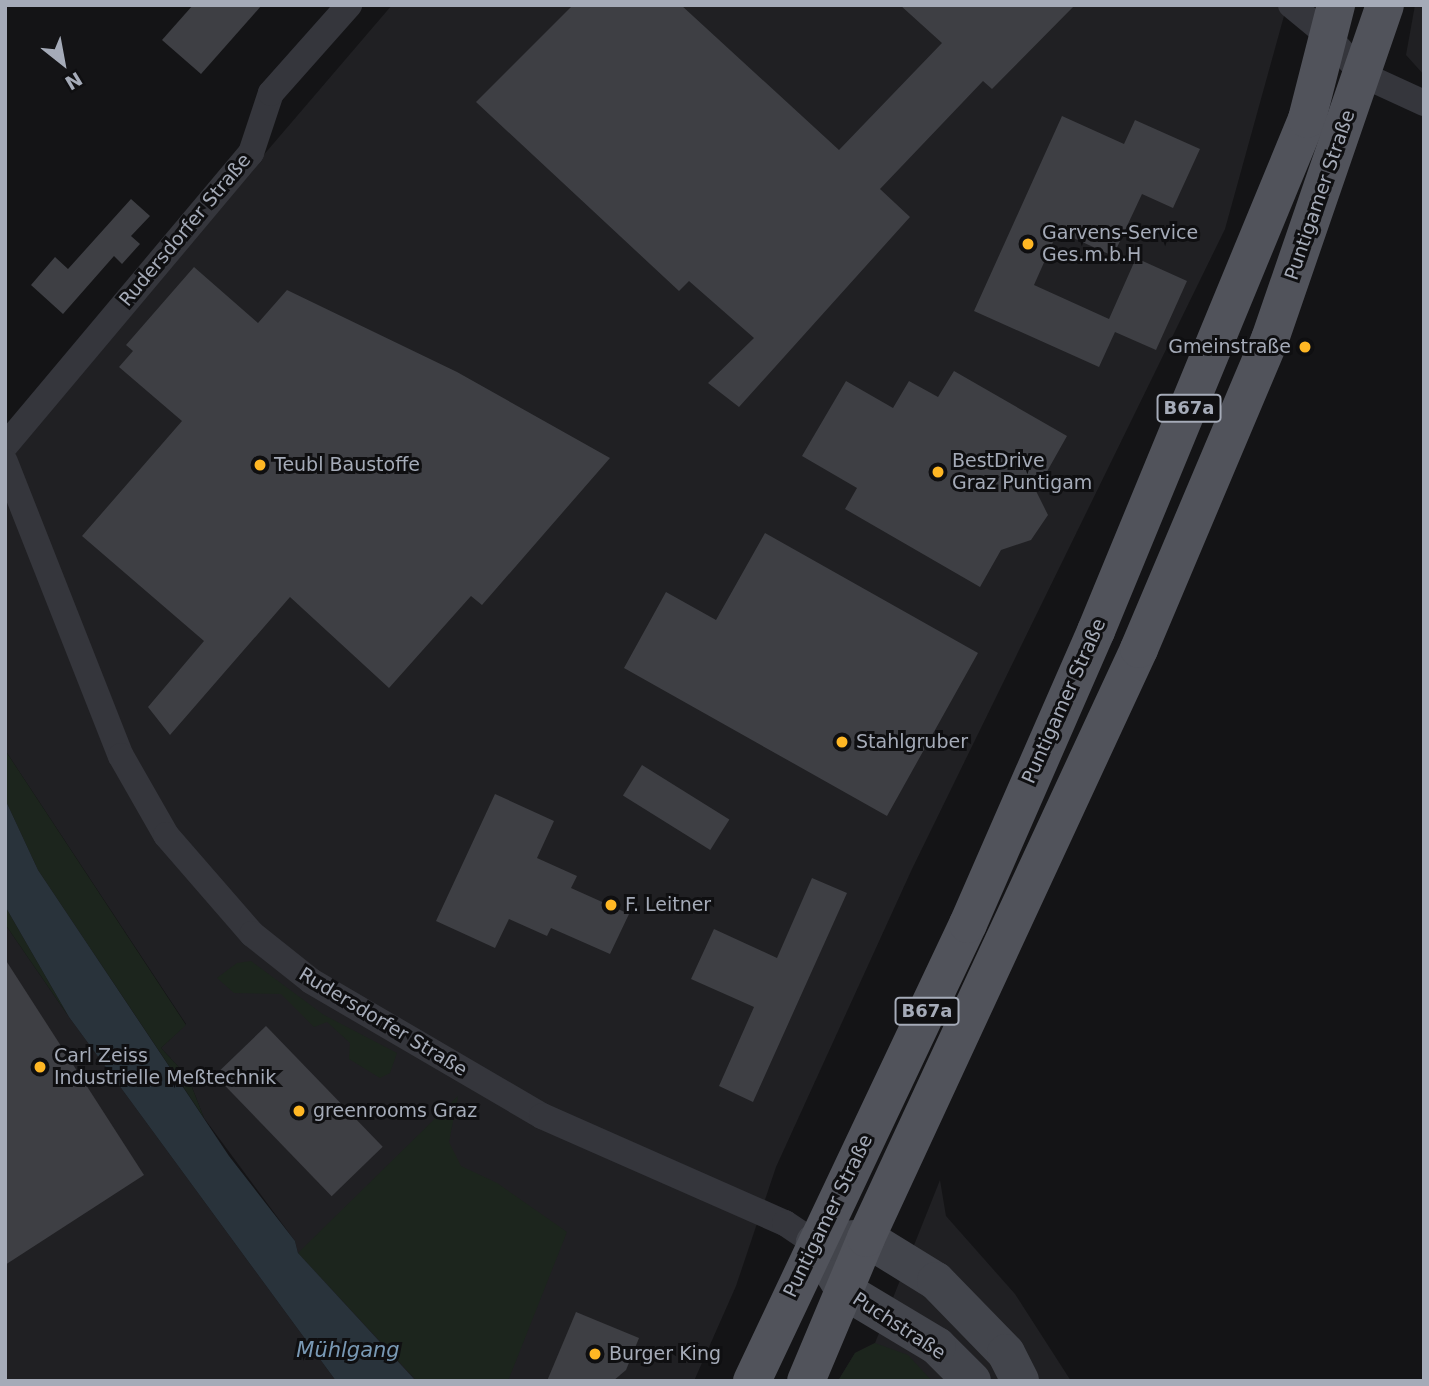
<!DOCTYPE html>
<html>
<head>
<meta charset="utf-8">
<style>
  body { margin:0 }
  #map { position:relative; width:1429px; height:1386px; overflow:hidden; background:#141416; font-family:"DejaVu Sans",sans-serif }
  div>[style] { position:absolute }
  .built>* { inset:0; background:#202023 }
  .green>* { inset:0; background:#1c251d }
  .water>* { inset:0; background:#29333b }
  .building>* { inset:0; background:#3e3f44; transform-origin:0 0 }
  .minor>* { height:26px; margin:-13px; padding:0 13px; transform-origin:13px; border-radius:13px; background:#35363c }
  .secondary>* { height:38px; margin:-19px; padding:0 19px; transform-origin:19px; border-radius:19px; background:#43454c }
  .primary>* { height:38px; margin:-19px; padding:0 19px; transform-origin:19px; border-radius:19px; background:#51535b }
  .dots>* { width:19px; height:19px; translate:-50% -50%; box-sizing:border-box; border:4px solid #0f0f11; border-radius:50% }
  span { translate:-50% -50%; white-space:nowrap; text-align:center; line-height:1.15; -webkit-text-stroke:6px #0f0f11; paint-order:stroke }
  .shield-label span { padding:2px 5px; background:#0f0f11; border:2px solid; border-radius:5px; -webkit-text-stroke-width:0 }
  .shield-label { font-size:18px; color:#a5abb8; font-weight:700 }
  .street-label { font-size:19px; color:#a5abb8 }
  .poi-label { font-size:19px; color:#a5abb8 }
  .left { translate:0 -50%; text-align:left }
  .right { translate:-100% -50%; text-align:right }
  .water-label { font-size:21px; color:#7999b5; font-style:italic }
  .frame { position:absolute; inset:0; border:7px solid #a5abb8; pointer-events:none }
  .north { position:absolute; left:28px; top:28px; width:70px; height:70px; -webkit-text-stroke:5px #0f0f11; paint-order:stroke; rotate:149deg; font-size:19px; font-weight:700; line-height:28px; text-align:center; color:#a5abb8 }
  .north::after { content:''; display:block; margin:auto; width:24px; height:32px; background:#a5abb8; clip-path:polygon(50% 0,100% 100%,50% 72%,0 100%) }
</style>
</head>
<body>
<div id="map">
  <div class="built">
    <div style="clip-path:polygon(392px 5px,1287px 5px,1225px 229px,912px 869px,776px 1167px,736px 1286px,694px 1381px,416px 1381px,298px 1253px,295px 1241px,204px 1118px,188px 1077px,161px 1048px,186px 1024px,5px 750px,5px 457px)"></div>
    <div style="clip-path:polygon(1415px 5px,1424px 5px,1424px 75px,1406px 55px)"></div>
    <div style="clip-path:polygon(5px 924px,69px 1017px,336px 1381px,5px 1381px)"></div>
    <div style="clip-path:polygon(940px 1180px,946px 1216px,1015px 1294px,1071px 1381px,838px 1381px,855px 1353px,875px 1343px)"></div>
  </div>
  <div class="green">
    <div style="clip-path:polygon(5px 750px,186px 1025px,161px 1048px,188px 1077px,204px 1118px,38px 870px,5px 799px)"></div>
    <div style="clip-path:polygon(5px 906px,69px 1017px,5px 924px)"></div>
    <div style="clip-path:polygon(251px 961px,324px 1015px,397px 1053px,390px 1073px,380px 1078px,349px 1059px,350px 1043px,327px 1022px,314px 1027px,281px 994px,234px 993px,217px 978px,237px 963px)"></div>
    <div style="clip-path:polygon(458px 1096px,449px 1142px,461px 1166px,497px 1183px,567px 1232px,508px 1381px,417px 1381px,298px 1253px)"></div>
    <div style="clip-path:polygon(875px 1343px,908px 1355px,932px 1381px,838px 1381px,855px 1353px)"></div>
  </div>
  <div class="water">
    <div style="clip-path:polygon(5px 799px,38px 870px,229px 1156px,295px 1241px,298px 1253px,416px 1381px,336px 1381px,69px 1017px,5px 906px)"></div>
  </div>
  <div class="building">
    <div style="clip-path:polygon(193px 5px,262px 5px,201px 74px,162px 40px)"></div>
    <div style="clip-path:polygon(573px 5px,681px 5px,839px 150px,942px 43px,900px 5px,1075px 5px,992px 89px,983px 81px,880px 189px,910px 217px,739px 407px,708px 383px,754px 338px,689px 281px,679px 291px,476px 102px)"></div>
    <div style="clip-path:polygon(1062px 116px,1124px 144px,1135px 120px,1200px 149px,1173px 208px,1142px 194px,1113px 256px,1058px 231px,1034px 285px,1109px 319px,1136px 258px,1187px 281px,1156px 350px,1115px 332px,1099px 367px,974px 311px)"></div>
    <div style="clip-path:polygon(131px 199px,150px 216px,131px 236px,140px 244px,122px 264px,114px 256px,63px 314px,31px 285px,55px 257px,68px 269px)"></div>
    <div style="clip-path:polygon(194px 267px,258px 323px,287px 290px,457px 372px,610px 458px,482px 605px,471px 596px,389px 688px,290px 597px,170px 735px,148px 707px,204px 641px,82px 536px,182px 421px,119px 367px,133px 351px,126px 345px)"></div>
    <div style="clip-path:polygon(954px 371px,1067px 436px,1036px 491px,1048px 515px,1031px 540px,1001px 550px,980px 587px,845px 509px,857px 488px,802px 456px,846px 381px,893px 408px,909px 381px,938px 397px)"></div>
    <div style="clip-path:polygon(765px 533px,978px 653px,887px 816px,624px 668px,666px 592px,716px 620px)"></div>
    <div style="left:642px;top:765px;width:103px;height:36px;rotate:32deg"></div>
    <div style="clip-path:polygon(495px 794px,554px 821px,537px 858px,577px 876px,571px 888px,629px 914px,610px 954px,551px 928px,547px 936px,509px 919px,495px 948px,436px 921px)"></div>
    <div style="clip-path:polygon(812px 878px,847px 893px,753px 1102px,719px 1086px,754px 1007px,691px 979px,714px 929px,777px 958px)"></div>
    <div style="clip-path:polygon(5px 959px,144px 1175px,5px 1265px)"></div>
    <div style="left:266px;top:1026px;width:168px;height:71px;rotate:46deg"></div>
    <div style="clip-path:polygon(576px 1312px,639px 1338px,626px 1370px,613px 1381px,547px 1381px)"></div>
  </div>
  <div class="minor">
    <div style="left:1291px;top:5px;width:44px;rotate:39.5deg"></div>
    <div style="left:1325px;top:33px;width:57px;rotate:47.9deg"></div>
    <div style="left:1363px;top:75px;width:67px;rotate:24.7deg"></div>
    <div style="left:5px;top:446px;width:383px;rotate:-50deg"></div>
    <div style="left:251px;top:153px;width:63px;rotate:-71.6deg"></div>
    <div style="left:271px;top:93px;width:118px;rotate:-48.4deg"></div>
    <div style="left:5px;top:462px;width:316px;rotate:68.5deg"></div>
    <div style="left:121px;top:756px;width:91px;rotate:60.3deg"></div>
    <div style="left:166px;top:835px;width:131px;rotate:49deg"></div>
    <div style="left:252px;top:934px;width:75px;rotate:38.5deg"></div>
    <div style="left:311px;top:981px;width:268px;rotate:30.3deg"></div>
    <div style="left:542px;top:1116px;width:266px;rotate:23.8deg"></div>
    <div style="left:785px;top:1223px;width:36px;rotate:34deg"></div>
  </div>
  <div class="secondary">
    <div style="left:972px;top:1381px;width:49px;rotate:-135deg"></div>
    <div style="left:937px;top:1346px;width:107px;rotate:-149.1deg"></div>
    <div style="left:845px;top:1291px;width:57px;rotate:-122deg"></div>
    <div style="left:815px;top:1243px;width:51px;rotate:-5.6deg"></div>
    <div style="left:866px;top:1238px;width:82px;rotate:31.6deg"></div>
    <div style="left:936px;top:1281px;width:100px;rotate:45.8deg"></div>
    <div style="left:1006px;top:1353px;width:31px;rotate:63deg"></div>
  </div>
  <div class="primary">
    <div style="left:752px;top:1381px;width:505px;rotate:-64.7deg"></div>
    <div style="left:968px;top:924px;width:320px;rotate:-66.4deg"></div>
    <div style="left:1096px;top:631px;width:554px;rotate:-67.6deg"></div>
    <div style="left:1307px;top:119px;width:118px;rotate:-75.7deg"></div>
    <div style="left:806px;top:1381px;width:155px;rotate:-67.2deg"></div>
    <div style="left:866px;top:1238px;width:649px;rotate:-65.13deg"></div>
    <div style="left:1139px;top:649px;width:337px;rotate:-67.1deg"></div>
    <div style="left:1270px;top:339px;width:353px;rotate:-71deg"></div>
  </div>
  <div class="dots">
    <div style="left:1028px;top:244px;background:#ffb724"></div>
    <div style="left:1305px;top:347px;background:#ffb724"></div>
    <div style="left:260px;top:465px;background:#ffb724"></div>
    <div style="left:938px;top:472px;background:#ffb724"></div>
    <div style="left:842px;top:742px;background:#ffb724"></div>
    <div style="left:611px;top:905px;background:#ffb724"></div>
    <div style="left:40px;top:1067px;background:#ffb724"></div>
    <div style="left:299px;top:1111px;background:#ffb724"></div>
    <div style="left:595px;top:1354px;background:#ffb724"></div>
  </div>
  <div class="shield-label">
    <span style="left:1189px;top:408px">B67a</span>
    <span style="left:927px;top:1011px">B67a</span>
  </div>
  <div class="street-label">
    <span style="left:1320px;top:195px;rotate:-71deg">Puntigamer Straße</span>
    <span style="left:185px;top:230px;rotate:-50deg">Rudersdorfer Straße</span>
    <span style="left:1064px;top:701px;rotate:-66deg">Puntigamer Straße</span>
    <span style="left:383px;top:1022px;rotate:31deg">Rudersdorfer Straße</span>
    <span style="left:828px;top:1216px;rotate:-64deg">Puntigamer Straße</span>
    <span style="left:899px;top:1326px;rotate:33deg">Puchstraße</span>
  </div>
  <div class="poi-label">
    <span class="left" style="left:1042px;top:244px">Garvens-Service<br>Ges.m.b.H</span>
    <span class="right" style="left:1291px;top:347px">Gmeinstraße</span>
    <span class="left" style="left:952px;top:472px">BestDrive<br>Graz Puntigam</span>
    <span class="left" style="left:274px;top:465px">Teubl Baustoffe</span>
    <span class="left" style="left:856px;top:742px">Stahlgruber</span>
    <span class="left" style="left:625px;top:905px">F. Leitner</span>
    <span class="left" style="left:54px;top:1067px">Carl Zeiss<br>Industrielle Meßtechnik</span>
    <span class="left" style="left:313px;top:1111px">greenrooms Graz</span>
    <span class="left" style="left:609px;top:1354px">Burger King</span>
  </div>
  <div class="water-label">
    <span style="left:348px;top:1350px">Mühlgang</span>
  </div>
  <div class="frame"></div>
  <div class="north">N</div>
</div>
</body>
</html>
